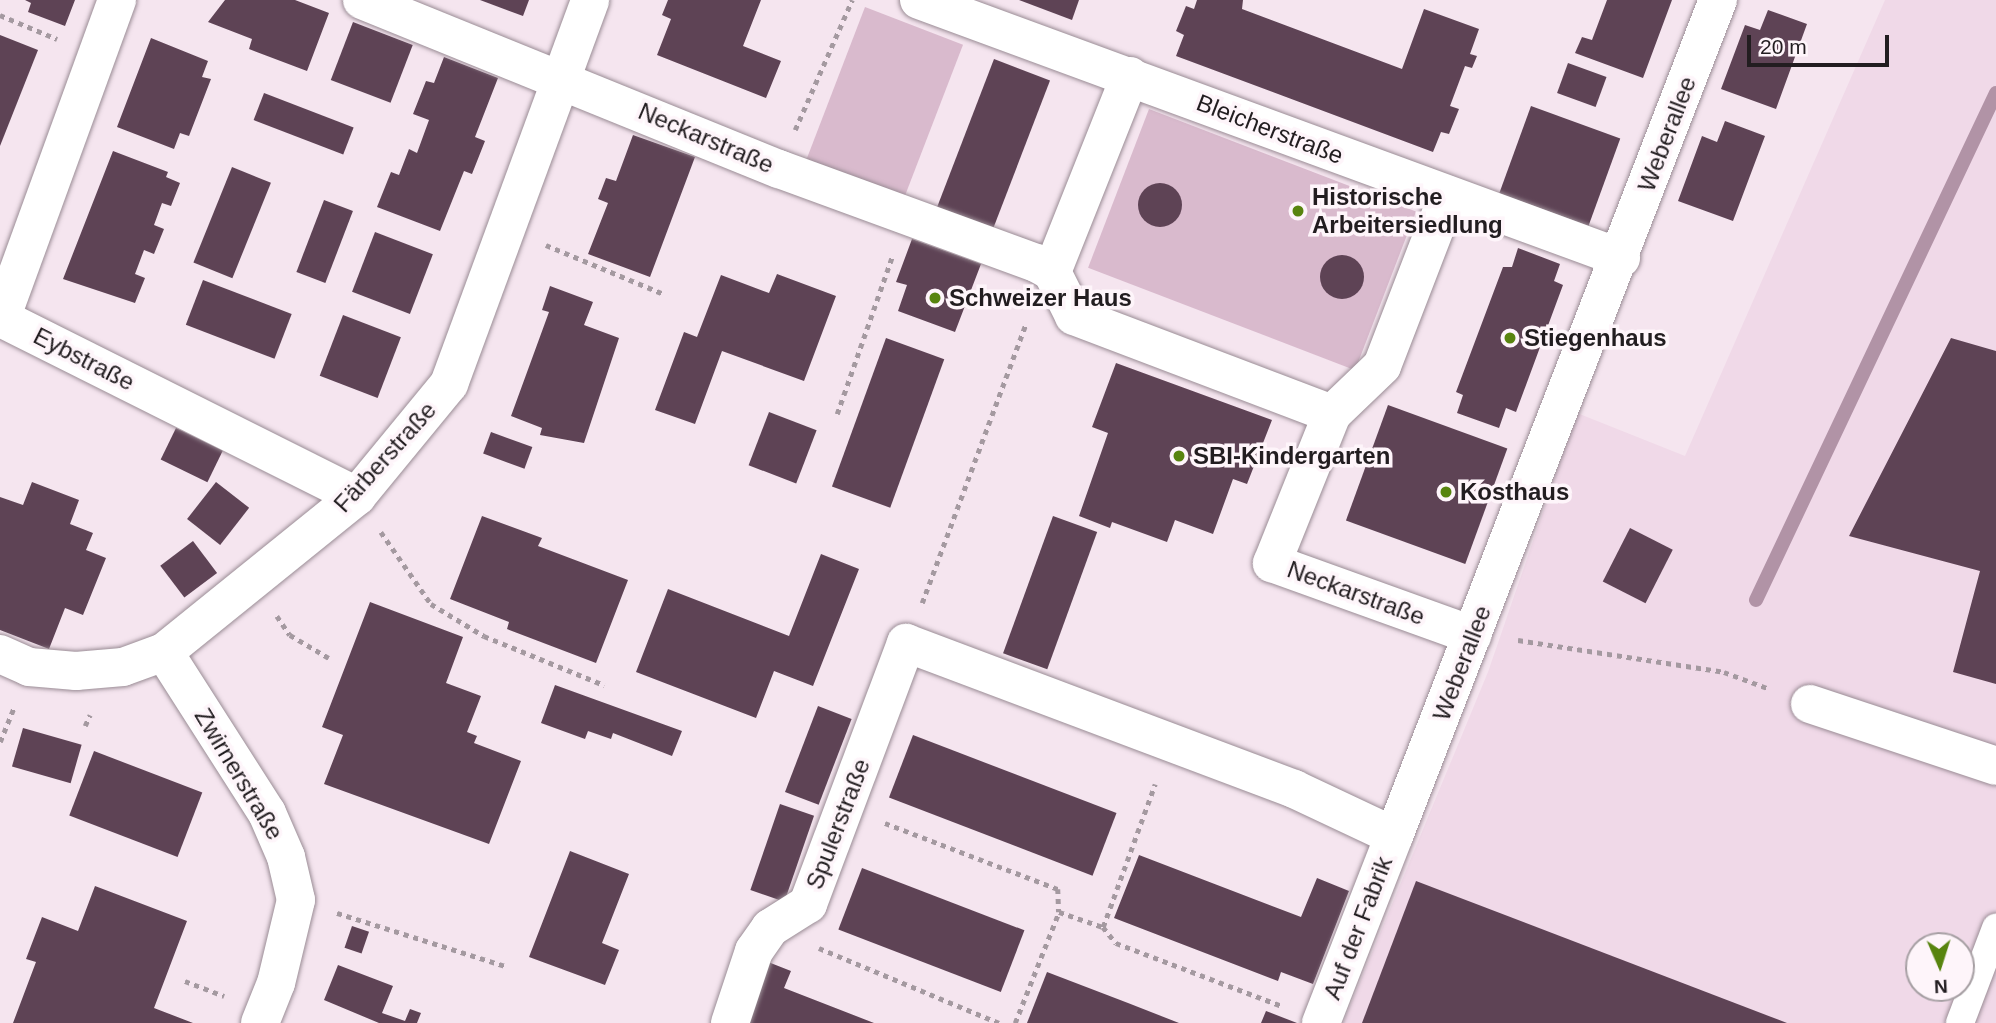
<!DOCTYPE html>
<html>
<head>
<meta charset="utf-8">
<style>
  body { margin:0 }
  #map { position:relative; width:1996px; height:1023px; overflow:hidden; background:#f5e5ef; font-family:Helvetica,sans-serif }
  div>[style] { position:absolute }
  .built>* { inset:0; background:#f0d9e8 }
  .green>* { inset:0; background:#d9bacd; transform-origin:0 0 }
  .stream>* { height:14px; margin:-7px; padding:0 7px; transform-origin:7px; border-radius:7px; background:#b193a6 }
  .building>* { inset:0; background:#5e4355; transform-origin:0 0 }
  .round { border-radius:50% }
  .path>* { height:4.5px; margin-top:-2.25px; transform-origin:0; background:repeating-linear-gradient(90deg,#a499a0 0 5px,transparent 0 10px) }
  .roads { filter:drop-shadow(0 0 2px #9a8c95) drop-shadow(0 0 2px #9a8c95) }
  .lane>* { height:28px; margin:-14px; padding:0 14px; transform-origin:14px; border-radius:14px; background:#fff }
  .street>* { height:38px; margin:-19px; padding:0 19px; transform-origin:19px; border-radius:19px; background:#fff }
  .dots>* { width:19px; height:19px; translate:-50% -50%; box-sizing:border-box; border:4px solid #fef5fa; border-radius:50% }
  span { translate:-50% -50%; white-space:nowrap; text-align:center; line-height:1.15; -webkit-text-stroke:7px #fef5fa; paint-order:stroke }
  .street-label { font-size:24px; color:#221d20 }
  .poi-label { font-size:24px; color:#221d20; font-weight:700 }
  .left { translate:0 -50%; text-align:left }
  .north { position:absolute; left:1905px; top:932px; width:70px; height:70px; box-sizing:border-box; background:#fef5fa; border:2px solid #a69fa3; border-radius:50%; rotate:177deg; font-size:19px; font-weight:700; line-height:28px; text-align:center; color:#221d20 }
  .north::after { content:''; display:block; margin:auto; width:24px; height:32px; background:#58840f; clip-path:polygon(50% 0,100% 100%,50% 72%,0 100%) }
  .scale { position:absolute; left:1747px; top:35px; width:142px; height:32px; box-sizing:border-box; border:4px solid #221d20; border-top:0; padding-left:9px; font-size:21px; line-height:24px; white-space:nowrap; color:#221d20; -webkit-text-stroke:5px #fef5fa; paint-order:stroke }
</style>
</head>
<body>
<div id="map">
  <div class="built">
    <div style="clip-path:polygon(evenodd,1885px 0,1996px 0,1996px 1023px,1343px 1023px,1488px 672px,1577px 413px,1685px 456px,1885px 0,1919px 946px,1961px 946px,1961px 988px,1919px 988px,1919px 946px)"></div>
  </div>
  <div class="green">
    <div style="left:865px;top:7px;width:105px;height:166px;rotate:21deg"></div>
    <div style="left:1149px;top:109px;width:286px;height:170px;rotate:21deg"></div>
  </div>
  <div class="stream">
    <div style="left:1756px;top:600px;width:561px;rotate:-64.67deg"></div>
  </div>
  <div class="building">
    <div style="clip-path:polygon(25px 0,75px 0,65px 26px,28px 12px,31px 3px)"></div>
    <div style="clip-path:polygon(225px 0,295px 0,329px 13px,307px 71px,249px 49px,252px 39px,208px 22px)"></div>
    <div style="clip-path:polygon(480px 0,529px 0,523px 16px)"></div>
    <div style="clip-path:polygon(668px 0,761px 0,743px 46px,781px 61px,766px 98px,657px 55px,671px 19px,662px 15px)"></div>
    <div style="clip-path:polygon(1019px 0,1079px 0,1072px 20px)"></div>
    <div style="clip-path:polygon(1197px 0,1243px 0,1242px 9px,1402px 69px,1424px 9px,1479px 29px,1470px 54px,1477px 56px,1472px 68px,1465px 66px,1450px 106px,1459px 109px,1449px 134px,1441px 132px,1433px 152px,1176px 56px,1184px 35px,1176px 31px,1186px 6px,1194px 9px)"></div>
    <div style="clip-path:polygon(1607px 0,1672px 0,1643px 78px,1575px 53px,1582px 37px,1592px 40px)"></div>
    <div style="clip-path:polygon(1768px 10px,1807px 24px,1776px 109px,1721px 89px,1745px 25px,1760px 30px)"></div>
    <div style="left:353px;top:22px;width:64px;height:62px;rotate:21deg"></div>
    <div style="clip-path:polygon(0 35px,38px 50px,0 146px)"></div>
    <div style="clip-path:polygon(151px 38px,208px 61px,202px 77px,211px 79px,189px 136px,180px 133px,174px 149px,117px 127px)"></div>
    <div style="clip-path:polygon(444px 57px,498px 78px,475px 137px,485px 141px,472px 174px,464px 171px,440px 231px,377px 207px,391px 172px,399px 175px,409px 149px,417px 153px,429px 120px,413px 114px,426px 81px,434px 83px)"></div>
    <div style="left:994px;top:59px;width:60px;height:168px;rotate:21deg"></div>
    <div style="left:1568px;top:63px;width:41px;height:32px;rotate:20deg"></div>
    <div style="left:264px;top:93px;width:96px;height:29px;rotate:21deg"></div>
    <div style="left:1531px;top:106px;width:95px;height:93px;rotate:20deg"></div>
    <div style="clip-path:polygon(1725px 121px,1765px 136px,1733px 221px,1678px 201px,1702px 136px,1717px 142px)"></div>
    <div style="clip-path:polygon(633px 135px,695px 157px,650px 277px,588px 254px,608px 203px,598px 199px,606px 178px,616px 181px)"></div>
    <div style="clip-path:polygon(113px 151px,168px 172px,166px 177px,180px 183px,171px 206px,162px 203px,154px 225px,164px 229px,154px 254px,144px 250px,135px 274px,145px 278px,135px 303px,63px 279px)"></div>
    <div style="left:232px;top:167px;width:42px;height:103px;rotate:22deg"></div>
    <div class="round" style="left:1138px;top:183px;width:44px;height:44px"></div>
    <div style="left:324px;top:200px;width:31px;height:77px;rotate:21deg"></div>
    <div style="left:375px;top:232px;width:62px;height:64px;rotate:21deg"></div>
    <div style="clip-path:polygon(912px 239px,981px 264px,955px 332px,898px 311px,907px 285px,896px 282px)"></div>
    <div style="clip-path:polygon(1518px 248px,1560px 264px,1554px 281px,1563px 285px,1516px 412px,1506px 408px,1499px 428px,1457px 413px,1463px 395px,1456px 392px,1503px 267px,1512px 267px)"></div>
    <div class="round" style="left:1320px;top:255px;width:44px;height:44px"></div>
    <div style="clip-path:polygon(777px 274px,836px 296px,804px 381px,722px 351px,695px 424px,655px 410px,684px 332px,697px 337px,721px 275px,769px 293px)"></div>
    <div style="left:203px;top:280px;width:95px;height:48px;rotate:21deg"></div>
    <div style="clip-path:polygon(550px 286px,593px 302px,584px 325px,619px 338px,584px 443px,540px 435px,542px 428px,511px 416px,549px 312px,542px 310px)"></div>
    <div style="left:343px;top:315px;width:62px;height:65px;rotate:21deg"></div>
    <div style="left:886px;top:338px;width:62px;height:158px;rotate:20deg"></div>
    <div style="clip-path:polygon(1951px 338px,1996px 351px,1996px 684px,1953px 672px,1980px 571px,1849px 536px)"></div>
    <div style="clip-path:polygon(1116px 363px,1272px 420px,1247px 484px,1233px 479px,1213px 534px,1175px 520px,1167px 542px,1112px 522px,1110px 528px,1079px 516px,1108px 433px,1092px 427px)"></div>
    <div style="left:1388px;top:405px;width:127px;height:123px;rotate:20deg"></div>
    <div style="left:769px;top:412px;width:51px;height:57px;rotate:21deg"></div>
    <div style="left:176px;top:428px;width:52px;height:35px;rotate:26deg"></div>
    <div style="left:491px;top:432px;width:44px;height:23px;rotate:20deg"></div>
    <div style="clip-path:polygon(32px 482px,79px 500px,70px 524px,93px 533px,86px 550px,106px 558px,83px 615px,65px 608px,49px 649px,0 630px,0 497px,23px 505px)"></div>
    <div style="left:216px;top:482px;width:42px;height:47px;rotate:38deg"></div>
    <div style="clip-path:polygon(482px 516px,542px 538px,538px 546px,628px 580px,596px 663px,507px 629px,509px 622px,450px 599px)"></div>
    <div style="left:1053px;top:516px;width:47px;height:146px;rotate:20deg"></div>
    <div style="left:1630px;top:528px;width:48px;height:60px;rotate:27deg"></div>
    <div style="left:193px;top:541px;width:40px;height:41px;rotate:53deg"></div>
    <div style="clip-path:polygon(821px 554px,859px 569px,813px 686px,774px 671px,756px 718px,636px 672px,668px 589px,789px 636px)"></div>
    <div style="clip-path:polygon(370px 602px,463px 637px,446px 683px,481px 696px,467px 732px,477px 736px,474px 743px,521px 761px,489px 844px,324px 784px,343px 735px,322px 727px)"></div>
    <div style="clip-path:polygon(555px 685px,682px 731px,672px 756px,613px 733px,611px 739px,588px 731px,585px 739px,541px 723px)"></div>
    <div style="left:818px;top:706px;width:36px;height:92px;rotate:21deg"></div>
    <div style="left:23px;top:728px;width:61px;height:40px;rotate:16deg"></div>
    <div style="left:913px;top:735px;width:218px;height:67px;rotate:21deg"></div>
    <div style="left:94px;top:751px;width:116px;height:69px;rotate:21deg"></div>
    <div style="left:780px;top:804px;width:36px;height:91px;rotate:19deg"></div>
    <div style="clip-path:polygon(570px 851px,629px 874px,602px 943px,619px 950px,605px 985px,529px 957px)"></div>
    <div style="clip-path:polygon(1139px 855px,1301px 917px,1317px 878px,1349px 891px,1313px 984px,1281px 972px,1278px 981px,1114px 918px)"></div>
    <div style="left:862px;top:868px;width:174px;height:66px;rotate:21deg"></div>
    <div style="clip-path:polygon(1416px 881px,1787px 1023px,1362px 1023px)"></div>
    <div style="clip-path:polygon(95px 886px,187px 921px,154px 1008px,193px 1023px,13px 1023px,36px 962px,26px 959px,42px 917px,78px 931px)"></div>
    <div style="left:352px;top:926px;width:18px;height:23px;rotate:19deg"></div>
    <div style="clip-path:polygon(763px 960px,791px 971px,784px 988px,874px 1023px,739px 1023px)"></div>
    <div style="clip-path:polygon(338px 965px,393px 986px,382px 1013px,405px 1021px,410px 1009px,421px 1013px,417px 1023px,379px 1023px,324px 1000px)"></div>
    <div style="clip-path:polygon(1047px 972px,1128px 1003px,1179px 1023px,1027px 1023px)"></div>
    <div style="clip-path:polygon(1266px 1011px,1297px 1023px,1261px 1023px)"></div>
  </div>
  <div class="path">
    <div style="left:0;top:15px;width:62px;rotate:22.8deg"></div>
    <div style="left:795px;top:130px;width:142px;rotate:-66.3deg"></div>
    <div style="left:546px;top:245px;width:128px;rotate:22.6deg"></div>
    <div style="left:837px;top:414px;width:166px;rotate:-70.7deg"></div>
    <div style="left:381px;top:532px;width:88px;rotate:55.2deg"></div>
    <div style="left:431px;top:604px;width:62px;rotate:31.1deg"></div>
    <div style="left:484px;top:636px;width:130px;rotate:22.2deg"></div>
    <div style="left:922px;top:603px;width:299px;rotate:-69.6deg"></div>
    <div style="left:277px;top:616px;width:23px;rotate:56deg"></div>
    <div style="left:290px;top:635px;width:45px;rotate:30.5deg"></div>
    <div style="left:1518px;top:640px;width:208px;rotate:8.8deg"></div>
    <div style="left:1724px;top:672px;width:49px;rotate:20.3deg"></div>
    <div style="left:85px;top:726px;width:12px;rotate:-66deg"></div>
    <div style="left:0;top:742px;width:38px;rotate:-68deg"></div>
    <div style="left:885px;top:823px;width:185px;rotate:20.9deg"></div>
    <div style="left:1058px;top:889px;width:23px;rotate:88deg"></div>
    <div style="left:337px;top:913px;width:176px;rotate:17.5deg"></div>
    <div style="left:1103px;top:927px;width:21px;rotate:51deg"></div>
    <div style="left:1116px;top:943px;width:178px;rotate:20.8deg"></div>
    <div style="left:819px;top:948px;width:195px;rotate:22.6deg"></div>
    <div style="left:185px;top:981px;width:42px;rotate:21deg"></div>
    <div style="left:1015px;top:1023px;width:119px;rotate:-68.4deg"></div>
    <div style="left:1059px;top:912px;width:46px;rotate:18.8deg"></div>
    <div style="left:1103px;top:927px;width:152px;rotate:-70deg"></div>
  </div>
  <div class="roads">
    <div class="lane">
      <div style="left:1960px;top:1023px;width:102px;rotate:-69.2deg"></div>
    </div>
    <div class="street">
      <div style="left:117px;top:0;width:338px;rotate:110deg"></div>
      <div style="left:1px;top:318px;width:398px;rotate:26.6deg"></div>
      <div style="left:362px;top:0;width:450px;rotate:22.1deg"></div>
      <div style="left:779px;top:169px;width:274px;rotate:20.1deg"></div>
      <div style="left:1036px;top:263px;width:18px;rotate:29deg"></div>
      <div style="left:1052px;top:272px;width:49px;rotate:63.4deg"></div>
      <div style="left:1074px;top:316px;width:276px;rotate:20.8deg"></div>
      <div style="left:919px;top:0;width:748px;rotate:20.18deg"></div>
      <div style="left:1448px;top:195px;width:183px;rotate:111.1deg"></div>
      <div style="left:1382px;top:366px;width:69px;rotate:136.2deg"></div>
      <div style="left:1332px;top:414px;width:161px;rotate:111.9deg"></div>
      <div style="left:1272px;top:563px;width:213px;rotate:19.8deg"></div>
      <div style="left:1052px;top:272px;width:211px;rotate:-68.3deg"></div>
      <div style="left:164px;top:652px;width:191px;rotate:57.4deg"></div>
      <div style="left:267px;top:813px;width:48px;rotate:66.6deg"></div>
      <div style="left:286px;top:857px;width:44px;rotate:76.9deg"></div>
      <div style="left:296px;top:900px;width:85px;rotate:103.5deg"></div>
      <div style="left:276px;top:983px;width:43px;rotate:111.8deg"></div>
      <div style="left:0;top:654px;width:32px;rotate:24deg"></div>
      <div style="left:29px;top:667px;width:47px;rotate:4.9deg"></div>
      <div style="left:76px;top:671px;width:47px;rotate:-4.9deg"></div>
      <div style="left:123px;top:667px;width:44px;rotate:-20.1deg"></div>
      <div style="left:164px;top:652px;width:248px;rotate:-38.9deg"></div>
      <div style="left:357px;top:496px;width:145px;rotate:-50.6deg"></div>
      <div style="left:449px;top:384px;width:409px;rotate:-69.8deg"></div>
      <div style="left:1810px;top:704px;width:196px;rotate:18.4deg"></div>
      <div style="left:730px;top:1023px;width:76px;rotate:-71.6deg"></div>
      <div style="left:754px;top:951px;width:28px;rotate:-55deg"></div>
      <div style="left:770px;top:928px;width:45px;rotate:-32.3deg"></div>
      <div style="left:808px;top:904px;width:279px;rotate:-69.4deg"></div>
      <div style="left:906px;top:643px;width:415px;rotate:20.6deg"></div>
      <div style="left:1294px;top:789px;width:110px;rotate:25.2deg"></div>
      <div style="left:1394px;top:836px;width:897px;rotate:-68.82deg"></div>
      <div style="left:1321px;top:1023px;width:201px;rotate:-68.7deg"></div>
    </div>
  </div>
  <div class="dots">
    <div style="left:1298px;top:211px;background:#58840f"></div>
    <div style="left:935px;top:298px;background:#58840f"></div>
    <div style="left:1510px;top:338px;background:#58840f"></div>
    <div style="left:1179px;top:456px;background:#58840f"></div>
    <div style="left:1446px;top:492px;background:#58840f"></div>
  </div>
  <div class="street-label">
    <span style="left:1270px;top:129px;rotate:21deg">Bleicherstraße</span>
    <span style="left:1667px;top:134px;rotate:-69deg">Weberallee</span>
    <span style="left:706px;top:138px;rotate:23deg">Neckarstraße</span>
    <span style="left:84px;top:359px;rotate:27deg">Eybstraße</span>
    <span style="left:385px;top:457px;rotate:-48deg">Färberstraße</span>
    <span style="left:1356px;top:593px;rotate:20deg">Neckarstraße</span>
    <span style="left:1462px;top:663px;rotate:-69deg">Weberallee</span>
    <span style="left:239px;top:774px;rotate:59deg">Zwirnerstraße</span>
    <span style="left:838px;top:824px;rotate:-69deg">Spulerstraße</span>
    <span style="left:1358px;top:928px;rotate:-69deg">Auf der Fabrik</span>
  </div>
  <div class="poi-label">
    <span class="left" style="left:1312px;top:211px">Historische<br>Arbeitersiedlung</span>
    <span class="left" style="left:949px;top:298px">Schweizer Haus</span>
    <span class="left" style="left:1524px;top:338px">Stiegenhaus</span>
    <span class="left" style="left:1193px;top:456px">SBI-Kindergarten</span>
    <span class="left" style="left:1460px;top:492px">Kosthaus</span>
  </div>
  <div class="north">N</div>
  <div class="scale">20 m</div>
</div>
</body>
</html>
